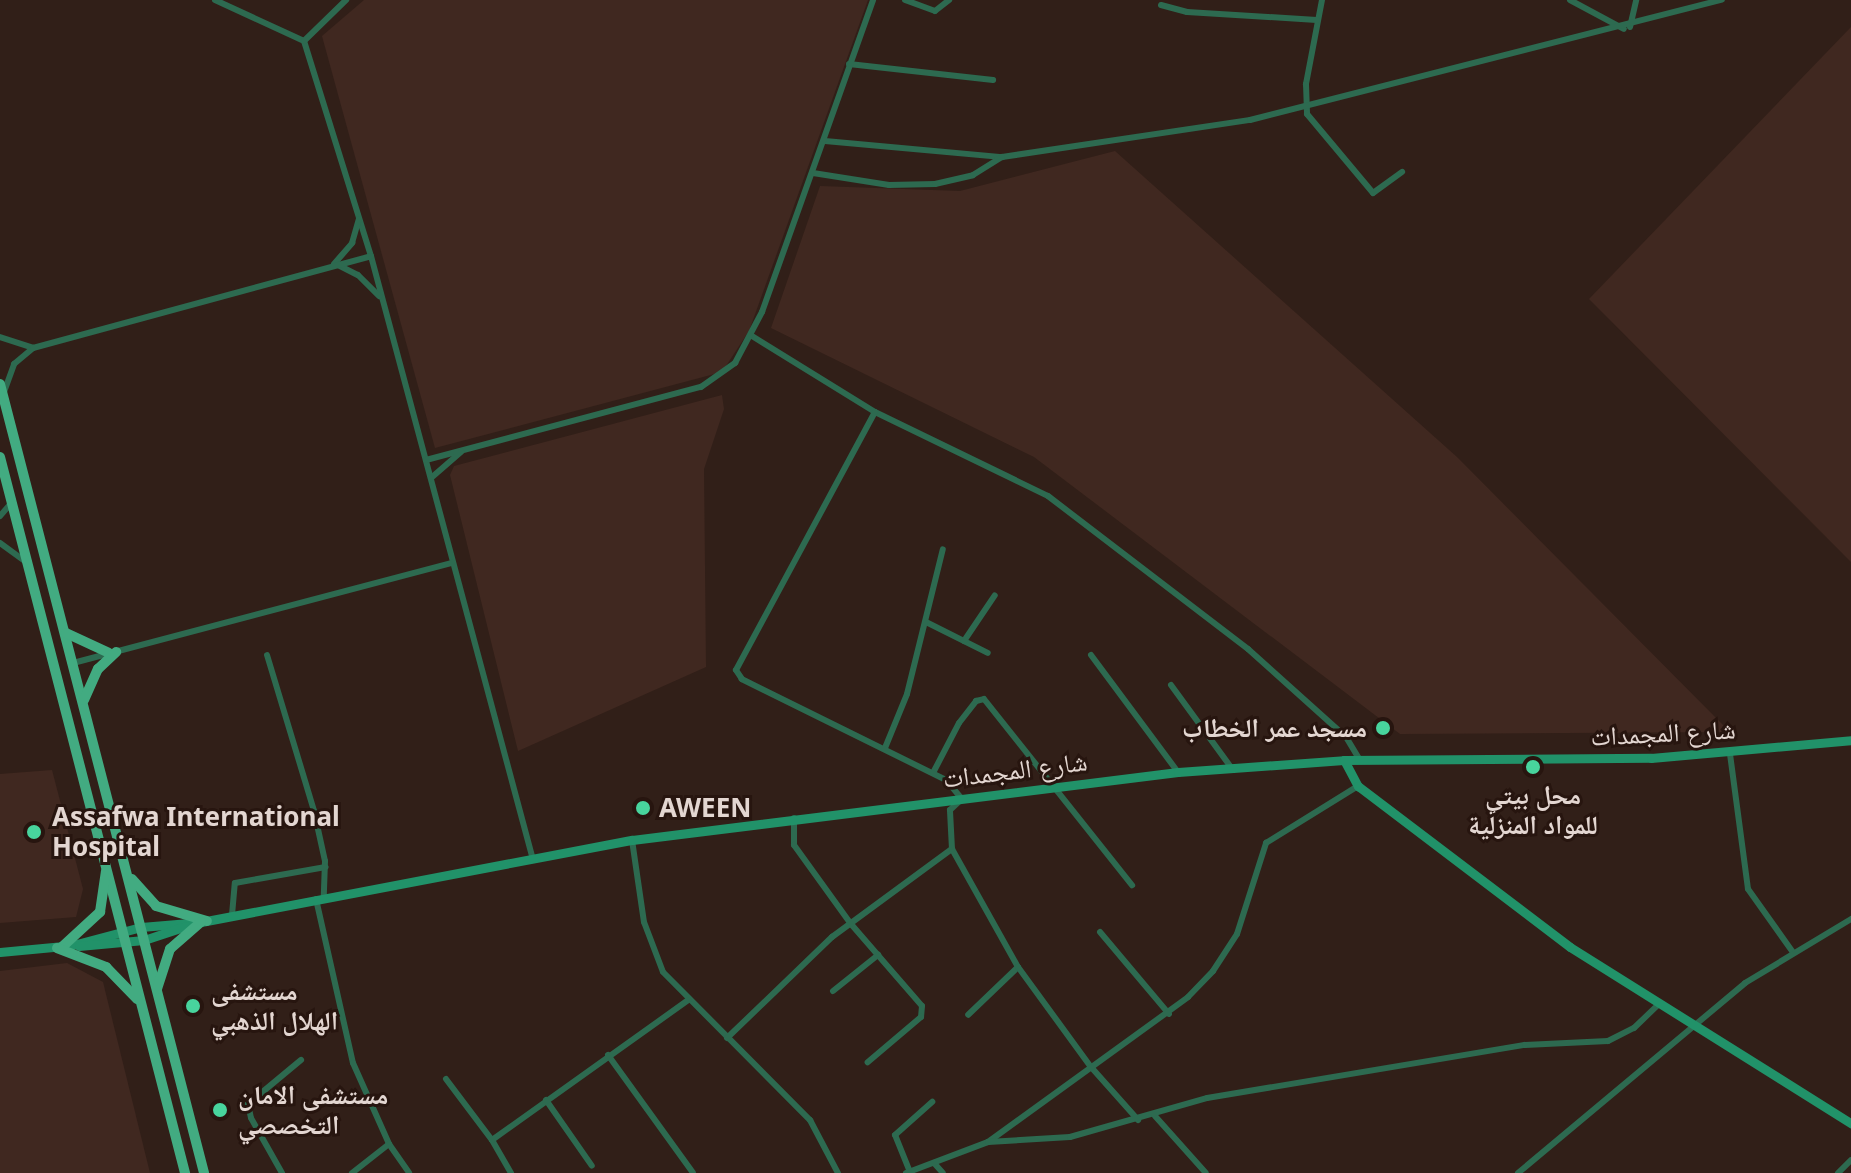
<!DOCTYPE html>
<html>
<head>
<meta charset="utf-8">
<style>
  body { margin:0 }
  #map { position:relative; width:1851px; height:1173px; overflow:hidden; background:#311f18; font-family:"Noto Sans","Noto Naskh Arabic",sans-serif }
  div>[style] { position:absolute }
  .built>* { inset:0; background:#402820 }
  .street>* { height:6px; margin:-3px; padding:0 3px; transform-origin:3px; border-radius:3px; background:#2d6a50 }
  .secondary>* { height:9px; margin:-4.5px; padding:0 4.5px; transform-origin:4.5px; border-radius:4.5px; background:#219269 }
  .primary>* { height:10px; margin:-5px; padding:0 5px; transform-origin:5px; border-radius:5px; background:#42ab81 }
  .dots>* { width:22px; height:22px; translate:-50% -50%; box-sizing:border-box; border:4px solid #27150f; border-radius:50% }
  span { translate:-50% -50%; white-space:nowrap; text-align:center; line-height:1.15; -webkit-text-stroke:6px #27150f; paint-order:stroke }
  .poi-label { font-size:26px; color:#e3d6d1; font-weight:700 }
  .right { translate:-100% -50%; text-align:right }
  .left { translate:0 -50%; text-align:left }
  .street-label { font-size:26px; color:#e3d6d1 }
</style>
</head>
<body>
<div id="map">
  <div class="built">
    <div style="clip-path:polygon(364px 0,868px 0,749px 331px,722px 372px,435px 448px,322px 36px)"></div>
    <div style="clip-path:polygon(1851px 27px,1851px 562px,1589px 299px)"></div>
    <div style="clip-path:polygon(1115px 151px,1457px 457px,1730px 732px,1400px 734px,1034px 457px,771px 328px,820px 186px,960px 191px)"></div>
    <div style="clip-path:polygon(722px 395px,724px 409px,704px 469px,706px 667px,518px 751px,450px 475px,454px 466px)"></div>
    <div style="clip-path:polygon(52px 770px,83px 889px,76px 917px,0 923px,0 774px)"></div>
    <div style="clip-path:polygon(67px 963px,103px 982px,150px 1173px,0 1173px,0 971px)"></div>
  </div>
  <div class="street">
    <div style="left:215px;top:0;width:98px;rotate:24.7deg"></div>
    <div style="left:905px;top:0;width:32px;rotate:20deg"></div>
    <div style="left:935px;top:11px;width:18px;rotate:-38deg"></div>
    <div style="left:1322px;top:0;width:86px;rotate:100.8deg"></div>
    <div style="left:1306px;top:84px;width:30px;rotate:88deg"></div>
    <div style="left:1307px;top:114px;width:103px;rotate:50.1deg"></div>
    <div style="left:1373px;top:193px;width:36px;rotate:-36deg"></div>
    <div style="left:1570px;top:0;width:61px;rotate:28.2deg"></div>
    <div style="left:1161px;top:5px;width:27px;rotate:15deg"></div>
    <div style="left:1187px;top:12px;width:130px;rotate:3.5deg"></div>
    <div style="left:1630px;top:27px;width:28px;rotate:-77deg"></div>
    <div style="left:304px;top:41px;width:225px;rotate:72.7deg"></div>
    <div style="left:371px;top:256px;width:621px;rotate:74.98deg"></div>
    <div style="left:304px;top:41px;width:59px;rotate:-44.3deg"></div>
    <div style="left:849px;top:64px;width:145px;rotate:6.3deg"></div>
    <div style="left:825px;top:141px;width:178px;rotate:5.2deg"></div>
    <div style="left:1002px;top:157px;width:251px;rotate:-8.5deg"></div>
    <div style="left:1250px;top:120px;width:487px;rotate:-14.3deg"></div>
    <div style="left:813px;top:173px;width:77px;rotate:9deg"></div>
    <div style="left:889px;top:185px;width:46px;rotate:-1.2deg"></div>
    <div style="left:935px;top:184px;width:39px;rotate:-13deg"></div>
    <div style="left:973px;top:175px;width:34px;rotate:-32deg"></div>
    <div style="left:334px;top:264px;width:28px;rotate:-49deg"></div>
    <div style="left:352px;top:243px;width:25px;rotate:-74deg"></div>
    <div style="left:338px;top:265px;width:22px;rotate:27deg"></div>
    <div style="left:358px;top:275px;width:30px;rotate:45deg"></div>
    <div style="left:752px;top:336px;width:145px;rotate:31.7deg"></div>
    <div style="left:875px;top:412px;width:192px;rotate:25.9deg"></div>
    <div style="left:1048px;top:496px;width:252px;rotate:37.4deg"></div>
    <div style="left:1248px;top:649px;width:132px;rotate:41.9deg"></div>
    <div style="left:1346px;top:737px;width:27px;rotate:59deg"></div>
    <div style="left:0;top:337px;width:35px;rotate:18deg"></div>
    <div style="left:4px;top:392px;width:30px;rotate:-70deg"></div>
    <div style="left:14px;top:364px;width:25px;rotate:-40deg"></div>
    <div style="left:33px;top:348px;width:350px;rotate:-15.2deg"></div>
    <div style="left:426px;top:460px;width:285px;rotate:-14.9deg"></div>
    <div style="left:701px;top:387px;width:42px;rotate:-35.2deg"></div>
    <div style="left:735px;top:363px;width:58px;rotate:-62.1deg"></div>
    <div style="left:762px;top:312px;width:331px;rotate:-70.4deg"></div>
    <div style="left:431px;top:478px;width:40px;rotate:-41deg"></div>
    <div style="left:0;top:516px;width:18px;rotate:-49deg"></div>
    <div style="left:0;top:543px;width:32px;rotate:36deg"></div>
    <div style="left:926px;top:622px;width:69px;rotate:26.6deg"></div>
    <div style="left:964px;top:641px;width:55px;rotate:-56deg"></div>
    <div style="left:267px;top:655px;width:163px;rotate:73.2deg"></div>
    <div style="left:314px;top:811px;width:51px;rotate:77.6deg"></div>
    <div style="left:325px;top:861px;width:36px;rotate:92deg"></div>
    <div style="left:1091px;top:655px;width:146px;rotate:53.4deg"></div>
    <div style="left:73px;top:663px;width:392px;rotate:-14.8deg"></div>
    <div style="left:1171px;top:685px;width:100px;rotate:53.9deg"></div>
    <div style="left:885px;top:748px;width:58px;rotate:-67.8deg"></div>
    <div style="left:907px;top:694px;width:149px;rotate:-76.1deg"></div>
    <div style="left:1730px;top:754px;width:136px;rotate:82.4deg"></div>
    <div style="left:1748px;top:889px;width:76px;rotate:54.6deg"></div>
    <div style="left:934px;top:771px;width:54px;rotate:-62.5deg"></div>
    <div style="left:959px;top:723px;width:28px;rotate:-52deg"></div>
    <div style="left:976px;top:701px;width:8px;rotate:-14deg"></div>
    <div style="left:984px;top:699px;width:238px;rotate:51.5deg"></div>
    <div style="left:794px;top:818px;width:27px;rotate:90deg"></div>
    <div style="left:794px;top:845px;width:97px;rotate:54.2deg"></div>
    <div style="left:851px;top:924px;width:108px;rotate:49.1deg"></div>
    <div style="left:922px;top:1006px;width:11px;rotate:95deg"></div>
    <div style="left:921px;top:1017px;width:70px;rotate:139.7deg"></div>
    <div style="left:632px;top:840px;width:83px;rotate:81.7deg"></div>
    <div style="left:644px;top:922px;width:53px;rotate:69.2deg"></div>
    <div style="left:663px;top:972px;width:209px;rotate:45.2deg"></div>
    <div style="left:810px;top:1120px;width:60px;rotate:62.2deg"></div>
    <div style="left:952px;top:849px;width:135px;rotate:60.8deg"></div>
    <div style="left:1018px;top:967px;width:69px;rotate:136.2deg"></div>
    <div style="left:316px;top:899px;width:168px;rotate:77.3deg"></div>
    <div style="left:353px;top:1063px;width:89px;rotate:66deg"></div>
    <div style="left:389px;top:1144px;width:35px;rotate:55deg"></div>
    <div style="left:232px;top:915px;width:32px;rotate:-85deg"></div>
    <div style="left:235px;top:883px;width:92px;rotate:-10deg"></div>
    <div style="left:1100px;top:932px;width:107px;rotate:49.9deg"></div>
    <div style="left:1018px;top:967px;width:124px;rotate:53.9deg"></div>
    <div style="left:1091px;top:1067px;width:71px;rotate:48.4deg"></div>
    <div style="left:833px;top:991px;width:58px;rotate:-38.7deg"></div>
    <div style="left:727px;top:1038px;width:146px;rotate:-43.9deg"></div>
    <div style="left:832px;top:937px;width:149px;rotate:-36.3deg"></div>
    <div style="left:952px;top:849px;width:39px;rotate:-93deg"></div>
    <div style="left:950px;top:810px;width:16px;rotate:-43deg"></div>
    <div style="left:962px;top:799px;width:25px;rotate:-130deg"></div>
    <div style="left:946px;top:780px;width:228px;rotate:-153.7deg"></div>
    <div style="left:742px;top:679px;width:11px;rotate:-124deg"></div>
    <div style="left:736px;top:670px;width:293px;rotate:-61.7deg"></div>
    <div style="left:608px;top:1055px;width:145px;rotate:54.2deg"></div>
    <div style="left:446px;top:1079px;width:76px;rotate:53deg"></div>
    <div style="left:546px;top:1100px;width:80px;rotate:55.1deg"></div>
    <div style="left:1155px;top:1116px;width:76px;rotate:48.2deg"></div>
    <div style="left:988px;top:1142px;width:247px;rotate:-35.9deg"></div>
    <div style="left:1188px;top:997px;width:36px;rotate:-46deg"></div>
    <div style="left:1213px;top:971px;width:44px;rotate:-57deg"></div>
    <div style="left:1237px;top:934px;width:96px;rotate:-72.3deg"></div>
    <div style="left:1266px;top:843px;width:108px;rotate:-31.8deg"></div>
    <div style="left:934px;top:1163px;width:13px;rotate:48deg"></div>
    <div style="left:910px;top:1172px;width:40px;rotate:-112deg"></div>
    <div style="left:895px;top:1135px;width:50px;rotate:-41.7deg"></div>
    <div style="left:282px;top:1173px;width:63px;rotate:-119.4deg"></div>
    <div style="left:251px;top:1118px;width:14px;rotate:-102deg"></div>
    <div style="left:248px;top:1104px;width:69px;rotate:-39.7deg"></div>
    <div style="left:352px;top:1173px;width:47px;rotate:-38.1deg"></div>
    <div style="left:511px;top:1173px;width:38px;rotate:-120deg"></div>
    <div style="left:492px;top:1140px;width:241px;rotate:-35.5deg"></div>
    <div style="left:906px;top:1173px;width:88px;rotate:-20.7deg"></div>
    <div style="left:988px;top:1142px;width:82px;rotate:-3.5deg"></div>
    <div style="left:1070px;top:1137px;width:142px;rotate:-15.9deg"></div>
    <div style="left:1207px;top:1098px;width:322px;rotate:-9.5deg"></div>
    <div style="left:1525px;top:1045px;width:83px;rotate:-2.8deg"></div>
    <div style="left:1608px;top:1041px;width:29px;rotate:-27deg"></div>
    <div style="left:1634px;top:1028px;width:33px;rotate:-44deg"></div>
    <div style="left:1518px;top:1173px;width:296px;rotate:-39.9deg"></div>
    <div style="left:1745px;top:983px;width:124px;rotate:-31.1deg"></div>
    <div style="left:1838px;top:1173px;width:18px;rotate:-45deg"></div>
  </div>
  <div class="secondary">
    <div style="left:1344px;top:760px;width:30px;rotate:62deg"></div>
    <div style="left:1358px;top:786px;width:266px;rotate:37.2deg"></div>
    <div style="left:1570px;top:947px;width:332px;rotate:32.1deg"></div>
    <div style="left:69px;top:946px;width:74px;rotate:-14.8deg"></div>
    <div style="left:141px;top:927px;width:60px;rotate:-4.8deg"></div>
    <div style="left:201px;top:922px;width:439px;rotate:-10.8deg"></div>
    <div style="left:632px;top:840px;width:550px;rotate:-7.1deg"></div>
    <div style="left:1178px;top:772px;width:166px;rotate:-4.1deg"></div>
    <div style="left:1344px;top:760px;width:307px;rotate:-0.4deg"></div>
    <div style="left:1651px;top:758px;width:201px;rotate:-5.1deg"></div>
    <div style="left:79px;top:946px;width:65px;rotate:-5.3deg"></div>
    <div style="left:144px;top:940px;width:44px;rotate:-18.4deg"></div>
    <div style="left:0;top:952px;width:64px;rotate:-5.4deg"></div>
  </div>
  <div class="primary">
    <div style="left:0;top:384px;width:815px;rotate:75.5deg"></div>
    <div style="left:0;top:457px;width:740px;rotate:75.51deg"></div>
    <div style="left:66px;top:633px;width:47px;rotate:24.9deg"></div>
    <div style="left:84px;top:700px;width:34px;rotate:-66deg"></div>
    <div style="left:98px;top:669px;width:25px;rotate:-43deg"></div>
    <div style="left:132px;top:879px;width:36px;rotate:48deg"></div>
    <div style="left:156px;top:906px;width:53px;rotate:16.4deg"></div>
    <div style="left:62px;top:947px;width:52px;rotate:-42.6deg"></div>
    <div style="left:100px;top:912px;width:41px;rotate:-81.7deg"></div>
    <div style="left:57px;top:948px;width:53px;rotate:21.2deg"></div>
    <div style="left:106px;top:967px;width:45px;rotate:45.9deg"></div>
    <div style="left:157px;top:989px;width:42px;rotate:-72deg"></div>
    <div style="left:170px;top:949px;width:41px;rotate:-41.1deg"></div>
  </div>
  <div class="dots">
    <div style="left:1383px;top:728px;background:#48d49d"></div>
    <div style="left:1533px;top:767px;background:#48d49d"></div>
    <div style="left:643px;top:808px;background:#48d49d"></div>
    <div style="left:34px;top:832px;background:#48d49d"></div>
    <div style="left:193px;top:1006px;background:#48d49d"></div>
    <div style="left:220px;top:1110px;background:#48d49d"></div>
  </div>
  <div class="poi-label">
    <span class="right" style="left:1367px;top:728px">مسجد عمر الخطاب</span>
    <span style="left:1533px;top:810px">محل بيتي<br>للمواد المنزلية</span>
    <span class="left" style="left:659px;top:808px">AWEEN</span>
    <span class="left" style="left:52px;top:832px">Assafwa International<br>Hospital</span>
    <span class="left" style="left:211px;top:1006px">مستشفى<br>الهلال الذهبي</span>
    <span class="left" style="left:238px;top:1110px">مستشفى الامان<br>التخصصي</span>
  </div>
  <div class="street-label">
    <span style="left:1663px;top:733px;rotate:-3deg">شارع المجمدات</span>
    <span style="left:1015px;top:770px;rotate:-7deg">شارع المجمدات</span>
  </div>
</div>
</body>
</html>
